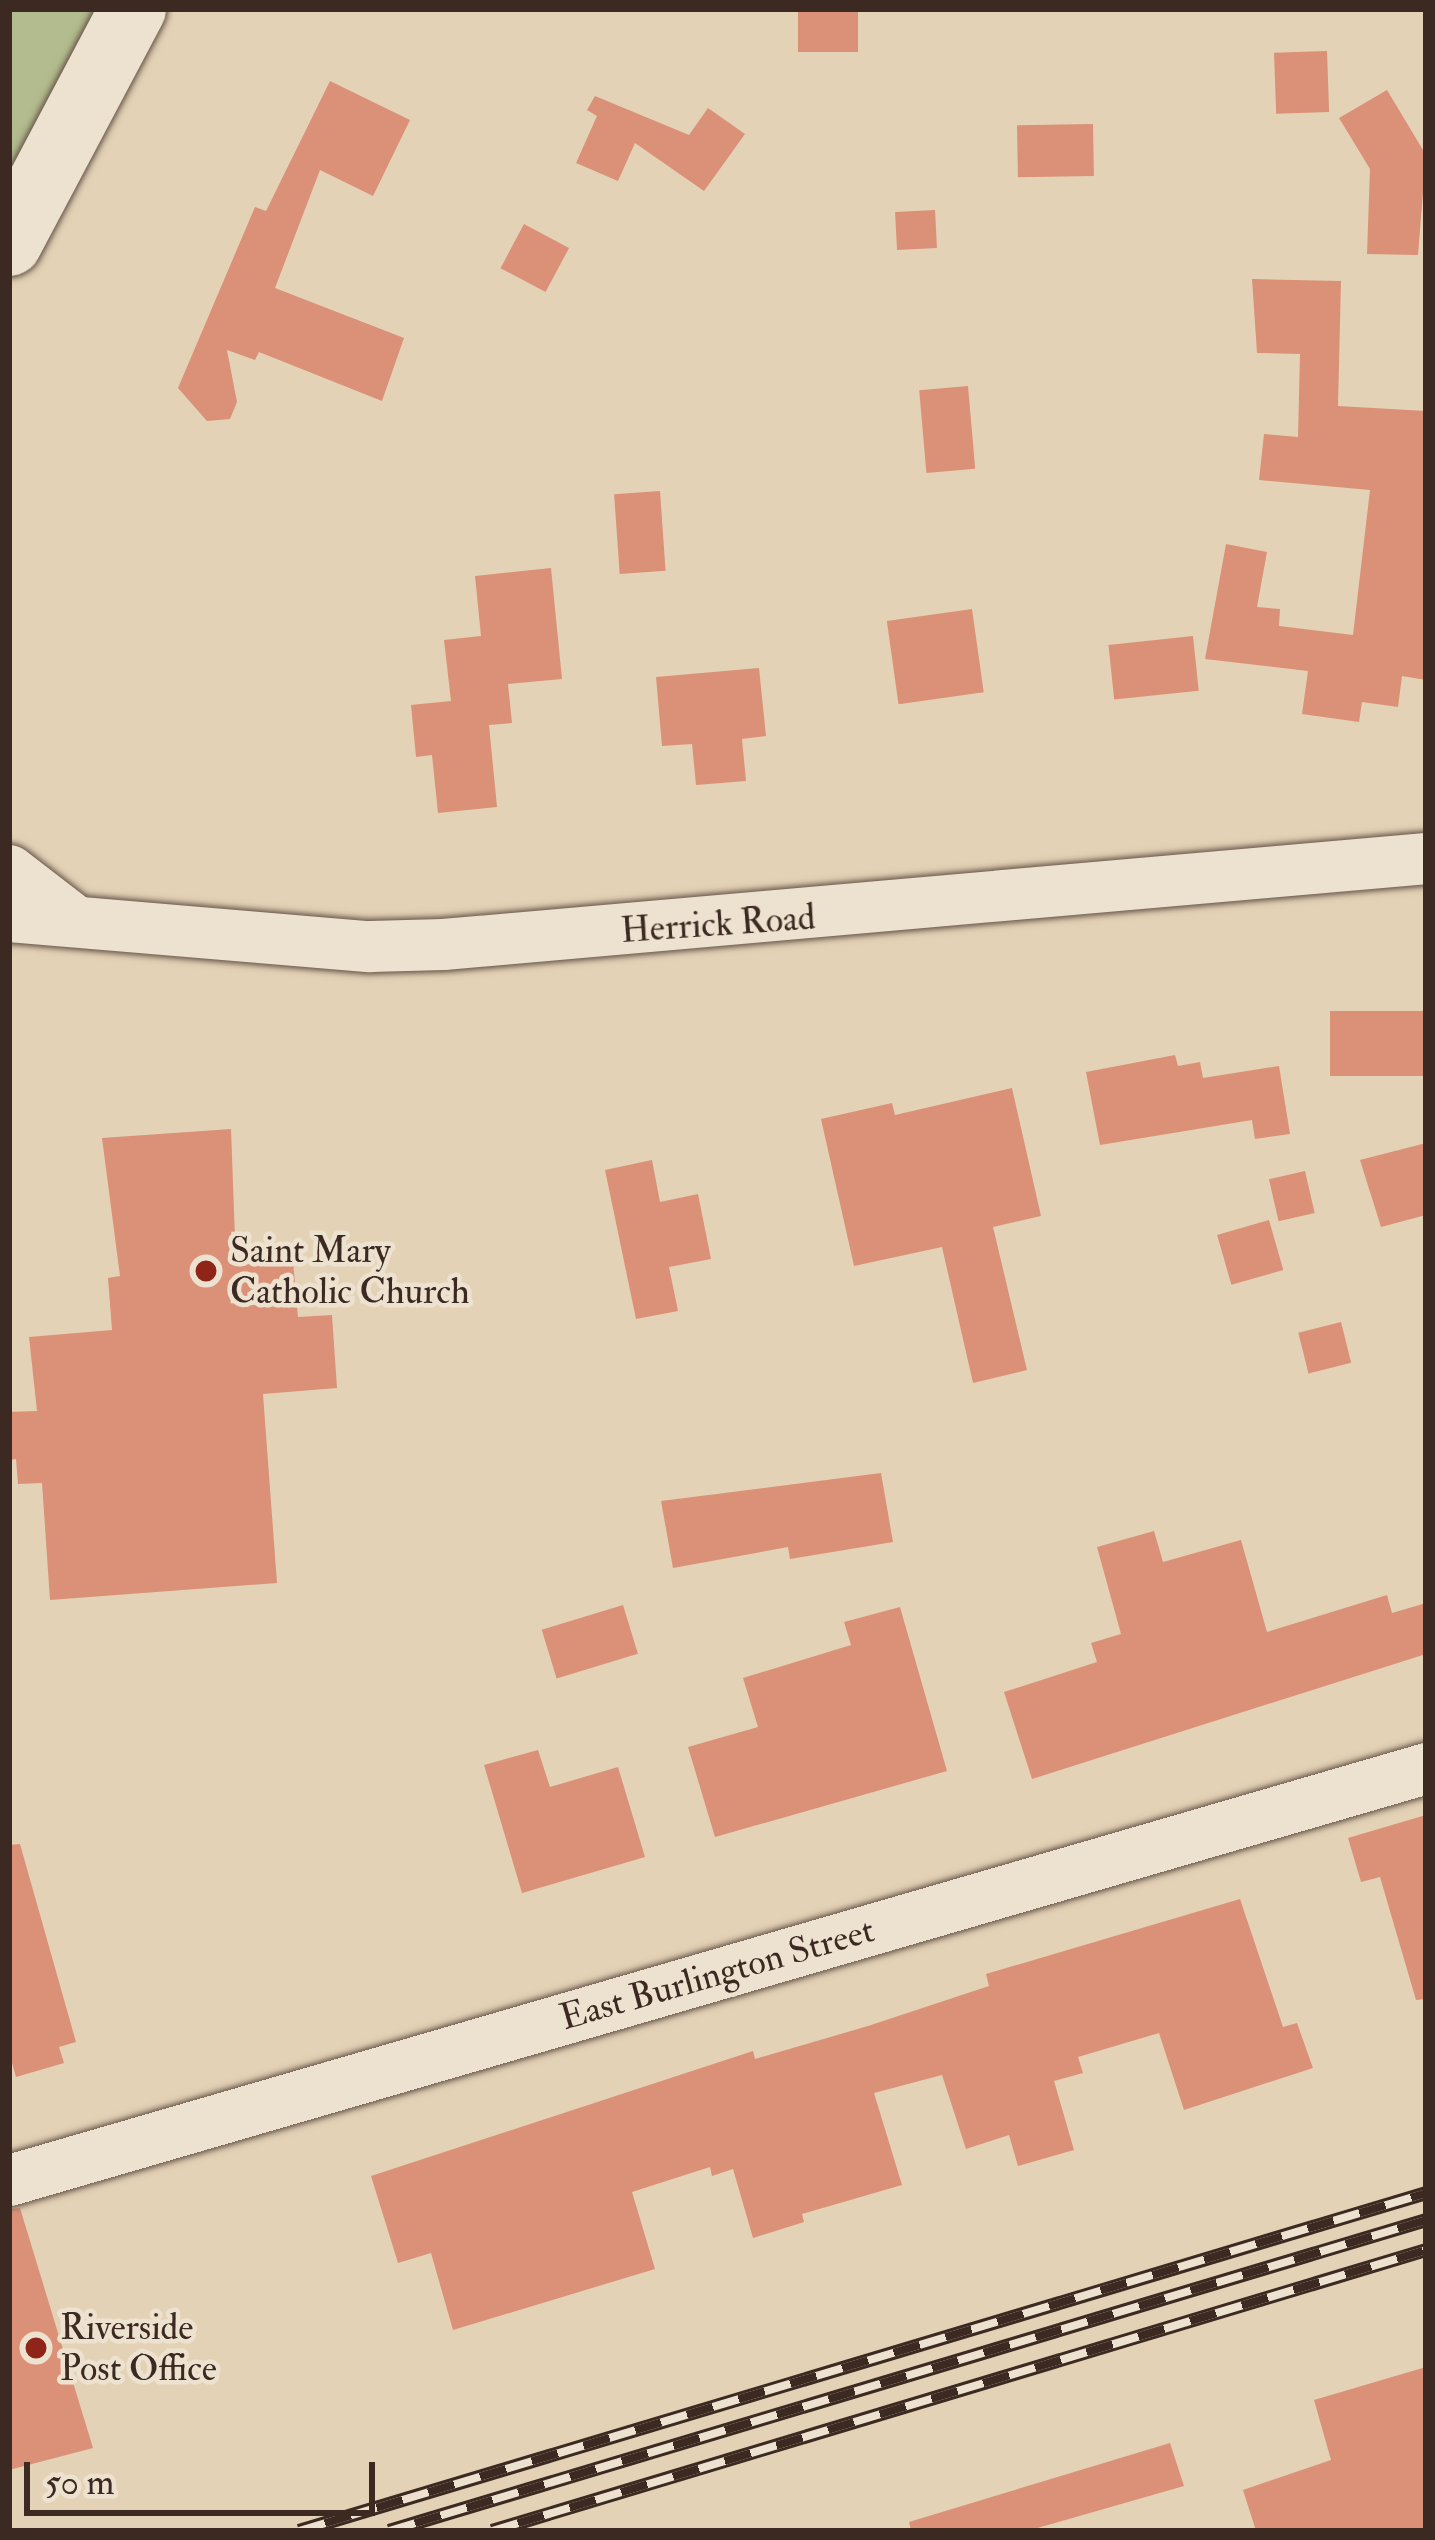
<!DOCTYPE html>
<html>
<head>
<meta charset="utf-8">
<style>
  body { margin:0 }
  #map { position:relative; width:1435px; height:2540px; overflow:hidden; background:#e3d2b6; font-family:"IM FELL Double Pica",serif }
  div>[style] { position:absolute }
  .green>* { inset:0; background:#b3bc8e }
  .building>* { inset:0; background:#db9177; transform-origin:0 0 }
  .roads { filter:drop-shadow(0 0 3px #655347) drop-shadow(0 0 3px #655347) }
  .minor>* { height:51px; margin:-25.5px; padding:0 25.5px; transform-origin:25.5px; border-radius:25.5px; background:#ede2d0 }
  .tertiary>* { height:66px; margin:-33px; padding:0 33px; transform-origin:33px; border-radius:33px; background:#ede2d0 }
  .rail>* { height:14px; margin-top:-7px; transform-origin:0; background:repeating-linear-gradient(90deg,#ede2d0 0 27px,#3b2922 0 54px); box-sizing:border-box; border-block:3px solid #3b2922 }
  .dots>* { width:33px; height:33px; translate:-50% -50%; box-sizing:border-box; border:6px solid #ede2d0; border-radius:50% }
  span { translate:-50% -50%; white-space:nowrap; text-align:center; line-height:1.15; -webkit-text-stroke:9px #ede2d0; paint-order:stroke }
  .street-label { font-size:36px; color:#3b2922 }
  .poi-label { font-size:36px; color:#3b2922 }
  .left { translate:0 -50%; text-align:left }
  .frame { position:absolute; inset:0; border:12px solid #3b2922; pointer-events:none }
  .scale { position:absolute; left:24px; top:2462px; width:351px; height:54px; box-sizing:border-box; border:6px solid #3b2922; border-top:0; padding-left:15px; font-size:36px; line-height:42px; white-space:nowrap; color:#3b2922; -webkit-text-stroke:9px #ede2d0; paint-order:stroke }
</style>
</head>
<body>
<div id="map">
  <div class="green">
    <div style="clip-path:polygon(9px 9px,95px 9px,9px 177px)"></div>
  </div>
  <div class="building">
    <div style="left:798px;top:9px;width:60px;height:43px"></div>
    <div style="left:1327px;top:51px;width:61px;height:53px;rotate:88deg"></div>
    <div style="clip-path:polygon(330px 81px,410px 120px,373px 196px,320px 170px,275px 288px,404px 338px,382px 401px,259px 352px,255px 360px,227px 350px,237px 402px,230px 419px,207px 421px,178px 388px,255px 207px,266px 211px)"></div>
    <div style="clip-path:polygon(1387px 90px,1426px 155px,1418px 255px,1367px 254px,1370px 169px,1339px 118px)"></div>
    <div style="clip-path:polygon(595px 96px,689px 135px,708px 108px,745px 134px,704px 191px,635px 143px,618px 181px,576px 163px,597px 116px,587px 110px)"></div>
    <div style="left:1093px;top:124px;width:52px;height:76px;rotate:89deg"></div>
    <div style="left:935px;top:210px;width:38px;height:40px;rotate:87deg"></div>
    <div style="left:524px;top:224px;width:51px;height:50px;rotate:28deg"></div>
    <div style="clip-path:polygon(1252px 279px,1341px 281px,1338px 406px,1426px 411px,1426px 680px,1402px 676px,1398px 707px,1362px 702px,1359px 722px,1302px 714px,1308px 671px,1205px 659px,1226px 544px,1267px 552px,1257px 607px,1280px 609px,1279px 626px,1353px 635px,1370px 490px,1259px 480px,1264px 434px,1298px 437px,1300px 354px,1257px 353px)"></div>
    <div style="left:968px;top:386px;width:83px;height:49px;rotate:85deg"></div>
    <div style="left:660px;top:491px;width:80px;height:46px;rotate:86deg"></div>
    <div style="clip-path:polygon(551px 568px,562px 679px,508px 684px,512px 723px,489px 725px,497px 807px,438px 813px,432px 755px,416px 757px,411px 705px,451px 701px,444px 640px,481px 636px,475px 576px)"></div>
    <div style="left:972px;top:609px;width:84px;height:86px;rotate:82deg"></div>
    <div style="left:1193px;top:636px;width:55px;height:85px;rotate:84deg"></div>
    <div style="clip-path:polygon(759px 668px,766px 736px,742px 739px,746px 781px,696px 785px,692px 744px,662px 746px,656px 677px)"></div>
    <div style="left:1426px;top:1011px;width:65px;height:96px;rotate:90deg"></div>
    <div style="clip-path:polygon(1175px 1055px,1178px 1066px,1200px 1062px,1203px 1078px,1279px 1066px,1290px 1134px,1255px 1139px,1252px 1120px,1100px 1145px,1086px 1072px)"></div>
    <div style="clip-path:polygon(1012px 1088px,1041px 1216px,993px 1227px,1027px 1370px,973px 1383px,942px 1247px,854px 1266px,821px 1119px,892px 1103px,895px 1115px)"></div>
    <div style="clip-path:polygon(231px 1129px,236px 1265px,293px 1261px,298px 1317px,332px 1315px,337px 1388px,263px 1394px,277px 1583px,50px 1600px,42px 1483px,18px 1484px,16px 1459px,9px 1460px,9px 1412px,37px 1411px,29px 1337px,112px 1330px,108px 1278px,120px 1276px,102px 1138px)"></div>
    <div style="clip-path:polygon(1426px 1143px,1426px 1215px,1381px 1227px,1360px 1160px)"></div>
    <div style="clip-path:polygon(652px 1160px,660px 1202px,698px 1194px,711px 1259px,669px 1267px,678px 1311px,636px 1319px,605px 1170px)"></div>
    <div style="left:1305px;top:1171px;width:43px;height:37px;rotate:77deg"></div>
    <div style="left:1269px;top:1220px;width:52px;height:54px;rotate:74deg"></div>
    <div style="left:1341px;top:1322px;width:42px;height:44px;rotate:76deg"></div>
    <div style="clip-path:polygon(881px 1473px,893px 1542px,790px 1559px,788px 1547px,673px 1568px,661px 1501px)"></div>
    <div style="clip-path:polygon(1154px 1531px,1163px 1562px,1241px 1540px,1267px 1632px,1387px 1595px,1392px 1613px,1426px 1603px,1426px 1654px,1032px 1779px,1004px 1692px,1097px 1662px,1091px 1643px,1121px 1634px,1097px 1547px)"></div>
    <div style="left:623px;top:1605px;width:51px;height:85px;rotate:73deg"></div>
    <div style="clip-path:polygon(900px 1607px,947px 1771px,715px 1837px,688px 1747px,758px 1727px,743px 1678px,851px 1645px,844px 1622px)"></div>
    <div style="clip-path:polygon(538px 1750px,550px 1787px,618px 1767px,645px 1857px,522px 1893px,484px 1765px)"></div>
    <div style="clip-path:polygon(1426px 1815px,1426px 1999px,1416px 2000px,1380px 1877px,1361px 1882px,1348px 1838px)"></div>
    <div style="clip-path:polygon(20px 1844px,76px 2042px,59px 2047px,64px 2063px,16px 2077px,9px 2052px,9px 1845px)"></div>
    <div style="clip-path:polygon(1240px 1899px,1283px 2027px,1297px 2023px,1313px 2068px,1184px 2110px,1159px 2033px,1078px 2057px,1083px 2073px,1054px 2081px,1074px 2150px,1018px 2166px,1009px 2135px,966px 2149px,942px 2075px,874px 2093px,902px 2185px,802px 2214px,804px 2222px,753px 2238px,733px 2169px,712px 2176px,710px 2167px,632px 2192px,655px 2269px,453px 2330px,431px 2253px,398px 2263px,371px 2176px,753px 2051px,755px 2059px,868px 2026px,989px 1986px,986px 1974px)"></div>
    <div style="clip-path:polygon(20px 2208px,93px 2448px,9px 2470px,9px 2209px)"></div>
    <div style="clip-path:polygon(1426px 2367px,1426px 2531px,1256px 2531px,1243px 2490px,1331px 2460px,1314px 2400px)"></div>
    <div style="clip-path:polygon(1170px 2443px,1184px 2486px,1027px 2531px,911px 2531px,909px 2522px)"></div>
  </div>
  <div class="roads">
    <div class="minor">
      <div style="left:9px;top:870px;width:77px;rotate:37.6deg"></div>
      <div style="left:9px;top:916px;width:362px;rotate:4.8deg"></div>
      <div style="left:370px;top:946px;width:73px;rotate:-1.6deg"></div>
      <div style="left:443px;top:944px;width:987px;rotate:-5deg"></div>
      <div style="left:9px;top:2180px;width:1476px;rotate:-16.21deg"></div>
    </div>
    <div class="tertiary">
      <div style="left:9px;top:243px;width:265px;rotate:-62.1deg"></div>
    </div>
  </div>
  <div class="rail">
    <div style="left:299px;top:2531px;width:1177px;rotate:-16.69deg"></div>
    <div style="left:389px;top:2531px;width:1083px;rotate:-16.69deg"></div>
    <div style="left:492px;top:2531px;width:975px;rotate:-16.74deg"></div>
  </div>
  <div class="dots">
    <div style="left:206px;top:1271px;background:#8f2418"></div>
    <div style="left:36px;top:2348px;background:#8f2418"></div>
  </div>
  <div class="street-label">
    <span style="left:718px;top:924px;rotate:-4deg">Herrick Road</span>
    <span style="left:717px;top:1974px;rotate:-16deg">East Burlington Street</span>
  </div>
  <div class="poi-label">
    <span class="left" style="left:230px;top:1271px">Saint Mary<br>Catholic Church</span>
    <span class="left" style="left:60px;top:2348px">Riverside<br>Post Office</span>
  </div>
  <div class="frame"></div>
  <div class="scale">50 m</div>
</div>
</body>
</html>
